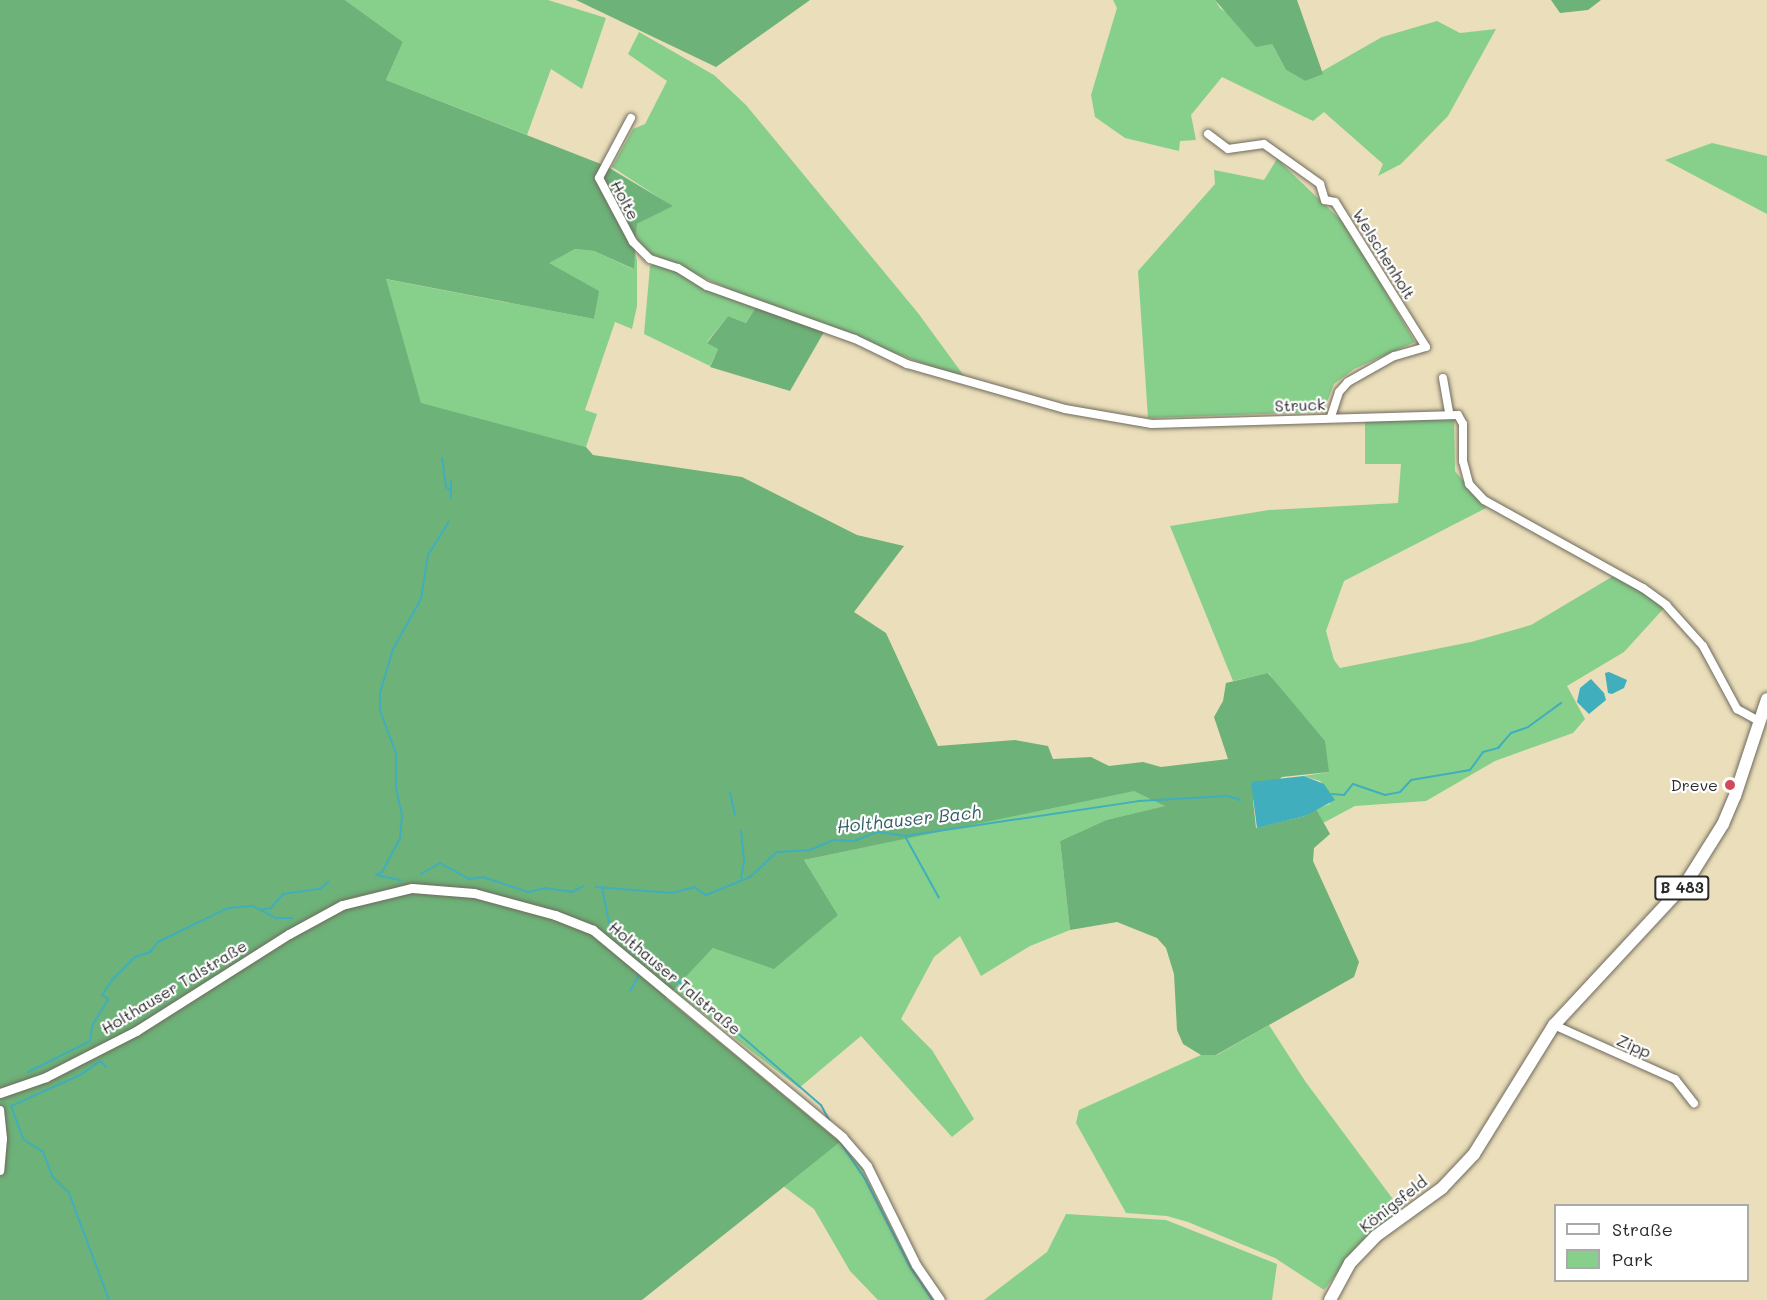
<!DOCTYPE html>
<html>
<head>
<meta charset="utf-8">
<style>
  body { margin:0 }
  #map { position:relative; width:1767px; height:1300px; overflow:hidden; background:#ebdeba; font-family:Mali,sans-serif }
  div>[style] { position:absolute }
  .green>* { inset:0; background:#87d08c }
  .forest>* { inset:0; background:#6db278 }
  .water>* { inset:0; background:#40aebd }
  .stream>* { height:2px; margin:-1px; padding:0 1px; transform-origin:1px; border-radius:1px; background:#40aebd }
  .roads { filter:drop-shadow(0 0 2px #6e6a5d) drop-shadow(0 0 2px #6e6a5d) }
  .minor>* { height:8px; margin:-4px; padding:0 4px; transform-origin:4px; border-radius:4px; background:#fff }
  .tertiary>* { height:9px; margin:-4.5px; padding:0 4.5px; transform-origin:4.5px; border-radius:4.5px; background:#fff }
  .primary>* { height:12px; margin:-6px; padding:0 6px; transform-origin:6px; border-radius:6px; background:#fff }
  .dots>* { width:16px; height:16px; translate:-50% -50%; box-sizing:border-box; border:3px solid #fff; border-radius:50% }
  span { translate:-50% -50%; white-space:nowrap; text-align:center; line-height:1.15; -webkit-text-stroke:4.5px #fff; paint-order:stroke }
  .shield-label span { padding:2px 4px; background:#fff; border:2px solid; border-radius:4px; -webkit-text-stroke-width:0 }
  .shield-label { font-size:15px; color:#2b2b2b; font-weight:700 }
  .street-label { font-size:16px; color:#2b2b2b }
  .poi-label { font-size:16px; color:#2b2b2b }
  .right { translate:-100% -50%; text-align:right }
  .water-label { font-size:18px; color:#335f65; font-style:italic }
  .legend { position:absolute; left:1554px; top:1204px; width:195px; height:78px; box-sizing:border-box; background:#fff; border:2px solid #aaa; margin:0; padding:8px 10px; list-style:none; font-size:18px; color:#2b2b2b }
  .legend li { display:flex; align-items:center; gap:12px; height:30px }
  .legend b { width:30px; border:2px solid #aaa }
</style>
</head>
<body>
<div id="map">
  <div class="green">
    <div style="clip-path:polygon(345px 0,548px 0,606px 18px,582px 89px,551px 69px,527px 135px,386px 80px,403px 42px)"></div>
    <div style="clip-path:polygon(1113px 0,1215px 0,1220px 8px,1272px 44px,1286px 70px,1305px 81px,1382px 37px,1437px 21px,1460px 33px,1496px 29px,1448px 116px,1401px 164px,1378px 176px,1383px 164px,1324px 112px,1313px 121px,1222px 77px,1191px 115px,1196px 140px,1180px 141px,1179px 151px,1125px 138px,1095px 117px,1091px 95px,1117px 8px)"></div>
    <div style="clip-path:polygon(639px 32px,714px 75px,746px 105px,918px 313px,967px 380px,762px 304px,642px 250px,636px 237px,637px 224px,672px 206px,612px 167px,633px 129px,645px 124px,667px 81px,628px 54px)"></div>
    <div style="clip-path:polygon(1712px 143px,1767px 156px,1767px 214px,1665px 160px)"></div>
    <div style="clip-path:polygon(1277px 159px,1347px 226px,1415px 342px,1354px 369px,1334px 384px,1323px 412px,1148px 418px,1138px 271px,1215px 184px,1214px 170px,1264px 180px)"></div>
    <div style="clip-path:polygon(575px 249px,594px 251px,633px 269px,635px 253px,637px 260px,637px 306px,632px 329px,615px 322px,585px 410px,597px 414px,586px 447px,421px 404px,385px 279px,594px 319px,598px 291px,548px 263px)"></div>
    <div style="clip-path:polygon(655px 264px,673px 267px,756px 307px,746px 323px,728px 316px,707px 342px,718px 349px,710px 366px,644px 334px,650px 266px)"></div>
    <div style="clip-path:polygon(1454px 417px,1455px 471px,1486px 508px,1344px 581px,1326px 631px,1334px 660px,1340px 668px,1471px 642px,1531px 625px,1615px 575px,1665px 607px,1624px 652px,1567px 686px,1585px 719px,1573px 733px,1495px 761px,1426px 801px,1355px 806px,1323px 823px,1316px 809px,1330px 804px,1327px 790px,1320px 781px,1304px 776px,1329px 772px,1269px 673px,1233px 681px,1170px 526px,1269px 510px,1398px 503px,1401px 464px,1365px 464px,1365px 420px)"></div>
    <div style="clip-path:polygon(1133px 790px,1166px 806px,1106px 820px,1060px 841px,1070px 930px,1030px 946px,981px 976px,960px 936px,934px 957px,901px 1019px,932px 1050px,974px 1119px,952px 1137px,861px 1036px,799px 1088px,673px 990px,713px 948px,838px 915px,804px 860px)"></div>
    <div style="clip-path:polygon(1269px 1025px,1305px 1081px,1401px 1210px,1354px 1251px,1324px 1290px,1275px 1258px,1188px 1222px,1167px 1216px,1126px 1213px,1076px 1123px,1079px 1110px,1201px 1055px,1217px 1055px)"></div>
    <div style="clip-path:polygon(840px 1142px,861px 1167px,919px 1283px,934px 1300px,878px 1300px,850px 1271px,814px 1209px,783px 1186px)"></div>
    <div style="clip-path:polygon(1066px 1214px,1166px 1220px,1277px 1264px,1272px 1300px,984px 1300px,1047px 1252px)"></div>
  </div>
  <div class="forest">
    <div style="clip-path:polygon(0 0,345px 0,403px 42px,386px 80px,606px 166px,673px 206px,637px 224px,634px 269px,594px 251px,575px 249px,549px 263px,599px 291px,594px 319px,386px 279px,421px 403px,586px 447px,593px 455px,742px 477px,857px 535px,904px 546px,854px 612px,886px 633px,938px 746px,1015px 740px,1048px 746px,1053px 759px,1091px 757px,1109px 766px,1143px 762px,1161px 767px,1228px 759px,1214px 717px,1223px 701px,1226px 683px,1268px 673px,1325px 741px,1329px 772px,1282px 777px,1253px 800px,1256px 828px,1305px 816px,1316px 809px,1330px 834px,1314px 848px,1313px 861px,1359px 962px,1354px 977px,1216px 1055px,1201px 1055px,1183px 1044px,1177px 1030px,1174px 974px,1166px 948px,1157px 938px,1117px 922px,1070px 930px,1060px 841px,1106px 820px,1165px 806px,1134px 791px,804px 860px,838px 915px,774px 969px,713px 948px,666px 998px,840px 1142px,642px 1300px,0 1300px)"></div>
    <div style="clip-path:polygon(576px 0,810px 0,716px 67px)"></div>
    <div style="clip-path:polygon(1215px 0,1297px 0,1323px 74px,1305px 81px,1286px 70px,1272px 44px,1256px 47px)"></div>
    <div style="clip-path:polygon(1551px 0,1601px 0,1588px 10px,1560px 13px)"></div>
    <div style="clip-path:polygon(756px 307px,824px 332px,790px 391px,710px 367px,718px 349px,707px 343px,728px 316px,746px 323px)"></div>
  </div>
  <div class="water">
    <div style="clip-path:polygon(1609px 672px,1627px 680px,1624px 688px,1612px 694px,1608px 693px,1605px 673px)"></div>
    <div style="clip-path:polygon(1591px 679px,1604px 693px,1606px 700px,1589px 714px,1577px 702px,1580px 688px)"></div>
    <div style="clip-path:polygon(1304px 776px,1324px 784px,1335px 800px,1305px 816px,1257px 828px,1251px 782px)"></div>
  </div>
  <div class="stream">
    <div style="left:442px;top:458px;width:29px;rotate:82deg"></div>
    <div style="left:446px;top:487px;width:5px;rotate:37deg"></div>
    <div style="left:451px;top:498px;width:17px;rotate:-90deg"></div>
    <div style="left:730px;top:793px;width:22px;rotate:77deg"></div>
    <div style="left:1332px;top:794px;width:12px;rotate:5deg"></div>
    <div style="left:1344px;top:795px;width:14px;rotate:-51deg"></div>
    <div style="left:1353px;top:784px;width:34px;rotate:19deg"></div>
    <div style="left:1385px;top:795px;width:15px;rotate:-11deg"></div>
    <div style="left:1400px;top:792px;width:16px;rotate:-47deg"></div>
    <div style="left:1411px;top:780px;width:60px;rotate:-9.6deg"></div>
    <div style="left:1470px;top:770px;width:22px;rotate:-54deg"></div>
    <div style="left:1483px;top:752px;width:16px;rotate:-15deg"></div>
    <div style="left:1498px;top:748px;width:20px;rotate:-49deg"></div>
    <div style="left:1511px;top:733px;width:18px;rotate:-19deg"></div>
    <div style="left:1528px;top:727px;width:41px;rotate:-36deg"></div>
    <div style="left:741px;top:831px;width:31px;rotate:84deg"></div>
    <div style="left:744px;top:862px;width:17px;rotate:100deg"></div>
    <div style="left:906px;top:838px;width:68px;rotate:61.2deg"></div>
    <div style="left:421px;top:874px;width:22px;rotate:-30deg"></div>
    <div style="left:440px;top:863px;width:33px;rotate:29deg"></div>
    <div style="left:469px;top:879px;width:14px;rotate:-8deg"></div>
    <div style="left:483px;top:877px;width:47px;rotate:18.4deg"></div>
    <div style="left:528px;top:892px;width:17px;rotate:-13deg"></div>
    <div style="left:545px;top:888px;width:27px;rotate:8deg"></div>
    <div style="left:572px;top:892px;width:13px;rotate:-27deg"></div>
    <div style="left:376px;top:875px;width:7px;rotate:-27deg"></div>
    <div style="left:382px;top:872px;width:38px;rotate:-62deg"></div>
    <div style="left:400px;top:838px;width:22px;rotate:-85deg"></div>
    <div style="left:402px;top:816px;width:30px;rotate:-102deg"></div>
    <div style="left:396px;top:787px;width:34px;rotate:-90deg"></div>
    <div style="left:396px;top:753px;width:45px;rotate:-110.9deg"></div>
    <div style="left:380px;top:711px;width:18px;rotate:-90deg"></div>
    <div style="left:380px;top:693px;width:46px;rotate:-73.5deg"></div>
    <div style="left:393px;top:649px;width:57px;rotate:-60.8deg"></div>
    <div style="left:421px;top:599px;width:45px;rotate:-81deg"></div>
    <div style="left:428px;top:555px;width:39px;rotate:-58deg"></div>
    <div style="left:376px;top:875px;width:25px;rotate:12deg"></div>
    <div style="left:596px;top:887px;width:76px;rotate:4.5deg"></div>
    <div style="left:672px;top:893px;width:23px;rotate:-15deg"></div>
    <div style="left:694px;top:887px;width:14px;rotate:34deg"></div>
    <div style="left:706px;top:895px;width:48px;rotate:-22.2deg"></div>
    <div style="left:750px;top:877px;width:37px;rotate:-43deg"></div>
    <div style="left:777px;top:852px;width:33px;rotate:-3deg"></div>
    <div style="left:810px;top:850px;width:25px;rotate:-23deg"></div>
    <div style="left:833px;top:840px;width:21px;rotate:3deg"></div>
    <div style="left:854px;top:841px;width:26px;rotate:-21deg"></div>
    <div style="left:878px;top:832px;width:27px;rotate:8deg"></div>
    <div style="left:905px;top:836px;width:236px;rotate:-8.5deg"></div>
    <div style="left:1138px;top:801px;width:90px;rotate:-3.2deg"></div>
    <div style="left:1228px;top:796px;width:13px;rotate:18deg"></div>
    <div style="left:602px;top:887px;width:37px;rotate:79deg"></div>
    <div style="left:609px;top:923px;width:44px;rotate:41.3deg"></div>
    <div style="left:642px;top:952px;width:6px;rotate:81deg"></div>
    <div style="left:643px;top:958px;width:7px;rotate:-8deg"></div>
    <div style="left:650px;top:957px;width:226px;rotate:40.9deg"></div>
    <div style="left:821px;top:1105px;width:21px;rotate:62deg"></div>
    <div style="left:260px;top:910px;width:11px;rotate:-10deg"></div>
    <div style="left:271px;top:908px;width:18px;rotate:-49deg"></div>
    <div style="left:283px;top:894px;width:37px;rotate:-8deg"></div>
    <div style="left:320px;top:889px;width:11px;rotate:-41deg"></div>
    <div style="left:630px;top:991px;width:20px;rotate:-60deg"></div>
    <div style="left:106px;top:1067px;width:8px;rotate:-135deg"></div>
    <div style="left:100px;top:1061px;width:22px;rotate:144deg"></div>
    <div style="left:82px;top:1074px;width:78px;rotate:155.7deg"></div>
    <div style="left:11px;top:1106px;width:35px;rotate:70deg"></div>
    <div style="left:23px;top:1139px;width:24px;rotate:33deg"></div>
    <div style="left:43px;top:1152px;width:26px;rotate:69deg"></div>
    <div style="left:52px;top:1176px;width:24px;rotate:45deg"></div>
    <div style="left:69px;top:1193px;width:114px;rotate:69.5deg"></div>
    <div style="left:28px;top:1072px;width:69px;rotate:-26.6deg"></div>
    <div style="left:90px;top:1041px;width:15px;rotate:-82deg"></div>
    <div style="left:92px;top:1026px;width:31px;rotate:-59deg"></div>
    <div style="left:108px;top:999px;width:7px;rotate:-146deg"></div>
    <div style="left:102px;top:995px;width:18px;rotate:-56deg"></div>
    <div style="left:112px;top:980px;width:33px;rotate:-45deg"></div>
    <div style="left:135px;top:957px;width:16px;rotate:-18deg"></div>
    <div style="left:150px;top:952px;width:13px;rotate:-51deg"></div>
    <div style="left:158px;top:942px;width:78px;rotate:-25.9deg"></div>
    <div style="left:228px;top:908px;width:25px;rotate:-5deg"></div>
    <div style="left:253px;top:906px;width:26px;rotate:28deg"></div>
    <div style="left:276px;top:918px;width:17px"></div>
    <div style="left:840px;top:1142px;width:45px;rotate:56deg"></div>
    <div style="left:865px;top:1179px;width:99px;rotate:62.9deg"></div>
    <div style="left:910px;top:1267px;width:40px;rotate:56deg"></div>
  </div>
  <div class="roads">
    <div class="minor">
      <div style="left:631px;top:118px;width:68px;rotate:118.1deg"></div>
      <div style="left:599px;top:178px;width:72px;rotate:62deg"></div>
      <div style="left:633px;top:242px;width:24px;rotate:45deg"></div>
      <div style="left:650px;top:259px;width:29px;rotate:18deg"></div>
      <div style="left:678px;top:268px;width:34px;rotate:32deg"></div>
      <div style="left:707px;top:286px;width:157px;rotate:19.7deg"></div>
      <div style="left:855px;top:339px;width:58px;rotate:25.7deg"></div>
      <div style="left:907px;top:364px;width:164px;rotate:15.9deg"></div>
      <div style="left:1065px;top:409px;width:88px;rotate:9.8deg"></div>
      <div style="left:1152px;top:424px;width:306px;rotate:-1.7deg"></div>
      <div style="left:1458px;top:415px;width:10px;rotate:61deg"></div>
      <div style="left:1463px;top:424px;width:37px;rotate:90deg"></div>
      <div style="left:1463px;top:461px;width:24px;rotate:75deg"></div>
      <div style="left:1469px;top:484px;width:22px;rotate:47deg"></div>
      <div style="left:1484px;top:500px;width:182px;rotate:29deg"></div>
      <div style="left:1643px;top:588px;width:29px;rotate:36deg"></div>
      <div style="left:1666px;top:605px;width:55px;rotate:47.9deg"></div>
      <div style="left:1703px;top:646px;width:72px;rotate:61.6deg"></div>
      <div style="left:1737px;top:709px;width:26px;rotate:29deg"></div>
      <div style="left:1208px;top:134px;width:25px;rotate:37deg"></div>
      <div style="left:1228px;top:149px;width:36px;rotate:-8deg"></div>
      <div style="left:1264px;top:144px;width:69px;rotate:35.5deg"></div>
      <div style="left:1320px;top:184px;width:17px;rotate:73deg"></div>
      <div style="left:1325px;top:200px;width:10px;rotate:11deg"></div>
      <div style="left:1335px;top:202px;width:171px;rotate:57.9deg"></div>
      <div style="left:1426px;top:347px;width:33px;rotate:164deg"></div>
      <div style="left:1394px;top:356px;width:53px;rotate:150.5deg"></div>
      <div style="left:1348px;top:382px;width:13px;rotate:132deg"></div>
      <div style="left:1339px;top:392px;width:26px;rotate:108deg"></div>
      <div style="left:1443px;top:378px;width:36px;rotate:80deg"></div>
      <div style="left:1554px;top:1025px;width:133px;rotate:24.1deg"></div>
      <div style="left:1675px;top:1079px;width:31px;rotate:52deg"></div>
      <div style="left:0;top:1110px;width:29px;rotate:84deg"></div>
      <div style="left:3px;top:1139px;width:32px;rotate:95deg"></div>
    </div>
    <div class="tertiary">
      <div style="left:0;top:1093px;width:49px;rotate:-19.2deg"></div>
      <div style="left:46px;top:1077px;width:101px;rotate:-27.1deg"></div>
      <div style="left:136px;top:1031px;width:181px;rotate:-32.4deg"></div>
      <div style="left:289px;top:934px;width:60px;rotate:-28.7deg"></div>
      <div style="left:342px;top:905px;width:72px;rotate:-13.7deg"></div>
      <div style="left:412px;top:888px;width:62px;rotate:4.6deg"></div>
      <div style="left:474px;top:893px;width:84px;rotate:15.2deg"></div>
      <div style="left:555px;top:915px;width:41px;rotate:21.5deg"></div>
      <div style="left:593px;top:930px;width:324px;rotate:39.7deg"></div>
      <div style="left:842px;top:1137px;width:38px;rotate:49deg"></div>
      <div style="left:867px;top:1166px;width:110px;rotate:63.7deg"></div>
      <div style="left:916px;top:1265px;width:42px;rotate:55.6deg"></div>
    </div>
    <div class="primary">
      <div style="left:1330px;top:1300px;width:42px;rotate:-61.6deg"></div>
      <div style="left:1350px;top:1263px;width:37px;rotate:-46deg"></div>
      <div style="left:1376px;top:1236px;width:82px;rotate:-36deg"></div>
      <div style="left:1442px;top:1188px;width:47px;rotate:-46.7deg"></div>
      <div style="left:1474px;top:1154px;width:152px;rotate:-58.2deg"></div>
      <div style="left:1554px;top:1025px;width:194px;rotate:-47.1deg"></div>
      <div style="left:1686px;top:883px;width:70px;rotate:-57.9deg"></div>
      <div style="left:1723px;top:824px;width:30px;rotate:-67deg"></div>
      <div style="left:1735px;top:796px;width:102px;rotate:-71.7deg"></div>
    </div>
  </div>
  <div class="dots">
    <div style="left:1730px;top:785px;background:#d1495b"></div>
  </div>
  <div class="shield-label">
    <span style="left:1682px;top:888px">B 483</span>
  </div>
  <div class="street-label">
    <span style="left:625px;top:200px;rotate:62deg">Holte</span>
    <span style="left:1384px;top:254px;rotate:58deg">Welschenholt</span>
    <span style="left:1300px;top:405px;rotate:-2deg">Struck</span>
    <span style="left:675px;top:978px;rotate:40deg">Holthauser Talstraße</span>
    <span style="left:174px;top:987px;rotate:-31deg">Holthauser Talstraße</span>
    <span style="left:1634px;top:1046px;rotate:23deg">Zipp</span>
    <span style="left:1393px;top:1204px;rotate:-38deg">Königsfeld</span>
  </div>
  <div class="poi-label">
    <span class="right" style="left:1718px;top:785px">Dreve</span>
  </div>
  <div class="water-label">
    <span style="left:909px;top:819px;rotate:-6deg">Holthauser Bach</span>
  </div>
  <ul class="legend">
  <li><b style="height:8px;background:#fff"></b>Straße</li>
  <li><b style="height:16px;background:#87d08c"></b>Park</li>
  </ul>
</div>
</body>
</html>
